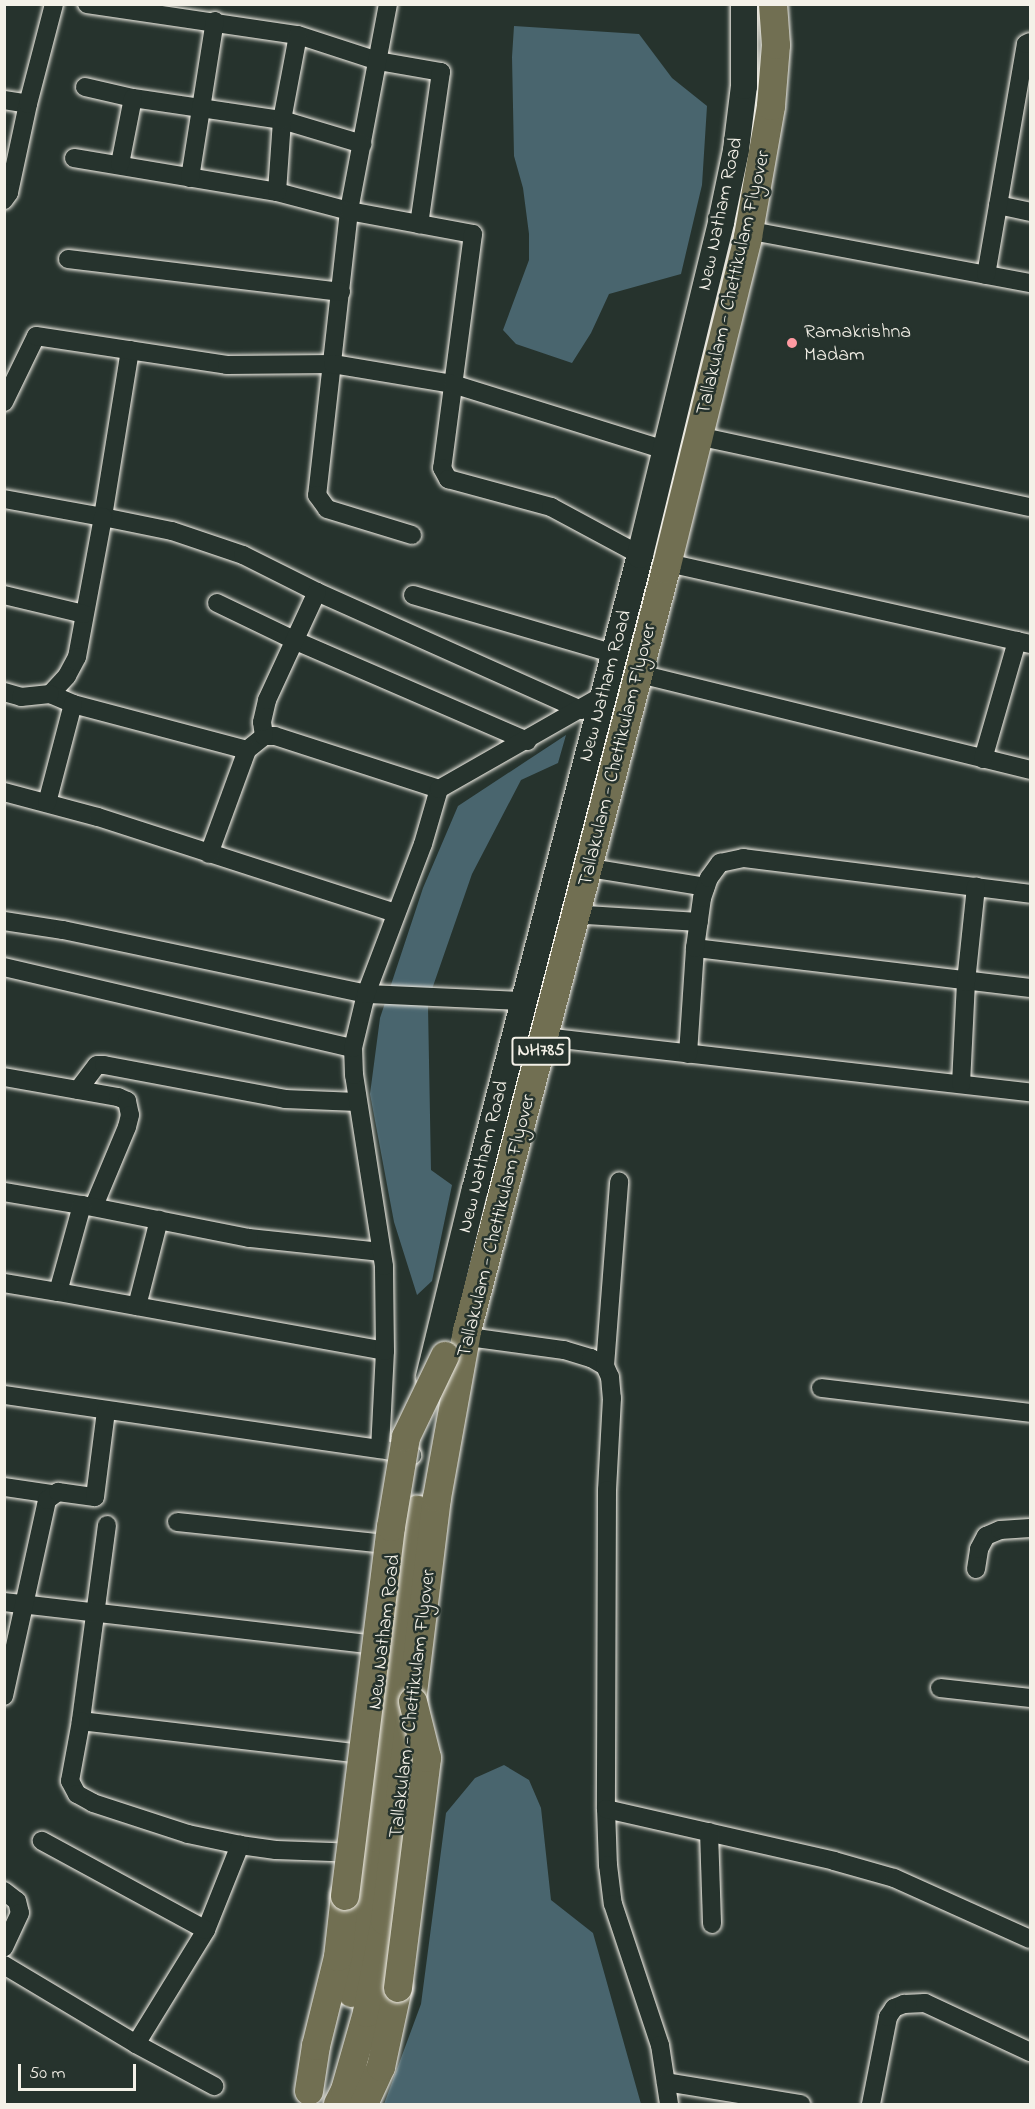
<!DOCTYPE html>
<html>
<head>
<meta charset="utf-8">
<style>
  body { margin:0 }
  #map { position:relative; width:1035px; height:2109px; overflow:hidden; background:#26332d; font-family:"Indie Flower",sans-serif }
  div>[style] { position:absolute }
  .water>* { inset:0; background:#49656e }
  .roads { filter:drop-shadow(0 0 2px #f4f1e8) drop-shadow(0 0 2px #f4f1e8) }
  .minor>* { height:18px; margin:-9px; padding:0 9px; transform-origin:9px; border-radius:9px; background:#26332d }
  .secondary>* { height:26px; margin:-13px; padding:0 13px; transform-origin:13px; border-radius:13px; background:#26332d }
  .trunk>* { height:28px; margin:-14px; padding:0 14px; transform-origin:14px; border-radius:14px; background:#716f52 }
  .bridges { filter:drop-shadow(0 0 2px #f4f1e8) drop-shadow(0 0 2px #f4f1e8) }
  .trunk-bridge>* { height:28px; margin:-14px; padding:0 14px; transform-origin:14px; border-radius:14px; background:#716f52 }
  .dots>* { width:16px; height:16px; translate:-50% -50%; box-sizing:border-box; border:3px solid #26332d; border-radius:50% }
  span { translate:-50% -50%; white-space:nowrap; text-align:center; line-height:1.15; -webkit-text-stroke:5px #26332d; paint-order:stroke }
  .shield-label span { padding:2px 4px; background:#26332d; border:2px solid; border-radius:4px; -webkit-text-stroke-width:0 }
  .shield-label { font-size:18px; color:#f4f1e8; font-weight:700 }
  .street-label { font-size:20px; color:#f4f1e8 }
  .poi-label { font-size:20px; color:#f4f1e8 }
  .left { translate:0 -50%; text-align:left }
  .frame { position:absolute; inset:0; border:6px solid #f4f1e8; pointer-events:none }
  .scale { position:absolute; left:18px; top:2064px; width:118px; height:27px; box-sizing:border-box; border:3px solid #f4f1e8; border-top:0; padding-left:8px; font-size:18px; line-height:21px; white-space:nowrap; color:#f4f1e8; -webkit-text-stroke:4px #26332d; paint-order:stroke }
</style>
</head>
<body>
<div id="map">
  <div class="water">
    <div style="clip-path:polygon(514px 26px,639px 34px,672px 78px,707px 106px,702px 185px,681px 274px,609px 294px,591px 333px,572px 363px,516px 344px,503px 330px,529px 260px,529px 234px,523px 188px,514px 156px,512px 57px)"></div>
    <div style="clip-path:polygon(566px 735px,558px 763px,521px 780px,472px 874px,431px 992px,428px 1006px,431px 1170px,452px 1185px,432px 1281px,417px 1295px,394px 1222px,370px 1094px,380px 1018px,423px 888px,458px 806px)"></div>
    <div style="clip-path:polygon(504px 1765px,529px 1780px,541px 1808px,551px 1900px,593px 1933px,641px 2104px,384px 2104px,421px 2004px,446px 1813px,475px 1778px)"></div>
  </div>
  <div class="roads">
    <div class="minor">
      <div style="left:87px;top:4px;width:213px;rotate:8.4deg"></div>
      <div style="left:298px;top:35px;width:84px;rotate:18deg"></div>
      <div style="left:378px;top:61px;width:64px;rotate:9.9deg"></div>
      <div style="left:441px;top:72px;width:154px;rotate:98.2deg"></div>
      <div style="left:388px;top:4px;width:211px;rotate:100.7deg"></div>
      <div style="left:349px;top:211px;width:286px;rotate:96.4deg"></div>
      <div style="left:317px;top:495px;width:17px;rotate:54deg"></div>
      <div style="left:327px;top:509px;width:89px;rotate:17deg"></div>
      <div style="left:85px;top:87px;width:49px;rotate:12.9deg"></div>
      <div style="left:133px;top:98px;width:151px;rotate:8.4deg"></div>
      <div style="left:282px;top:120px;width:84px;rotate:16.7deg"></div>
      <div style="left:4px;top:100px;width:24px;rotate:9deg"></div>
      <div style="left:28px;top:104px;width:91px;rotate:102.1deg"></div>
      <div style="left:9px;top:193px;width:9px;rotate:126deg"></div>
      <div style="left:28px;top:104px;width:103px;rotate:-75.4deg"></div>
      <div style="left:74px;top:158px;width:206px;rotate:9.5deg"></div>
      <div style="left:277px;top:192px;width:74px;rotate:14.8deg"></div>
      <div style="left:349px;top:211px;width:126px;rotate:10.5deg"></div>
      <div style="left:473px;top:234px;width:236px;rotate:97.5deg"></div>
      <div style="left:442px;top:468px;width:13px;rotate:61deg"></div>
      <div style="left:448px;top:479px;width:107px;rotate:15.2deg"></div>
      <div style="left:551px;top:507px;width:101px;rotate:28.3deg"></div>
      <div style="left:120px;top:164px;width:67px;rotate:-78.9deg"></div>
      <div style="left:190px;top:178px;width:159px;rotate:-81deg"></div>
      <div style="left:277px;top:192px;width:72px;rotate:-86deg"></div>
      <div style="left:282px;top:120px;width:86px;rotate:-79.3deg"></div>
      <div style="left:998px;top:205px;width:33px;rotate:12deg"></div>
      <div style="left:757px;top:232px;width:278px;rotate:10.6deg"></div>
      <div style="left:68px;top:259px;width:275px;rotate:6.9deg"></div>
      <div style="left:986px;top:275px;width:234px;rotate:-80.2deg"></div>
      <div style="left:1026px;top:44px;width:4px;rotate:-27deg"></div>
      <div style="left:130px;top:350px;width:169px;rotate:99.2deg"></div>
      <div style="left:103px;top:517px;width:70px;rotate:11.5deg"></div>
      <div style="left:172px;top:531px;width:75px;rotate:18.7deg"></div>
      <div style="left:243px;top:555px;width:83px;rotate:26.6deg"></div>
      <div style="left:317px;top:592px;width:289px;rotate:24.1deg"></div>
      <div style="left:4px;top:402px;width:73px;rotate:-64.1deg"></div>
      <div style="left:36px;top:336px;width:193px;rotate:8.6deg"></div>
      <div style="left:227px;top:365px;width:106px;rotate:-0.5deg"></div>
      <div style="left:333px;top:364px;width:122px;rotate:9.5deg"></div>
      <div style="left:453px;top:384px;width:222px;rotate:17.3deg"></div>
      <div style="left:707px;top:438px;width:330px;rotate:12.1deg"></div>
      <div style="left:4px;top:499px;width:101px;rotate:10.3deg"></div>
      <div style="left:103px;top:517px;width:142px;rotate:100.5deg"></div>
      <div style="left:77px;top:657px;width:21px;rotate:118deg"></div>
      <div style="left:67px;top:676px;width:25px;rotate:133deg"></div>
      <div style="left:50px;top:694px;width:25px;rotate:23deg"></div>
      <div style="left:73px;top:704px;width:180px;rotate:14.8deg"></div>
      <div style="left:247px;top:750px;width:22px;rotate:-39deg"></div>
      <div style="left:264px;top:736px;width:11px"></div>
      <div style="left:275px;top:736px;width:172px;rotate:17.9deg"></div>
      <div style="left:677px;top:565px;width:362px;rotate:12.6deg"></div>
      <div style="left:4px;top:595px;width:82px;rotate:13.4deg"></div>
      <div style="left:413px;top:595px;width:210px;rotate:16.3deg"></div>
      <div style="left:217px;top:603px;width:88px;rotate:25.7deg"></div>
      <div style="left:296px;top:641px;width:252px;rotate:23.4deg"></div>
      <div style="left:648px;top:676px;width:393px;rotate:13.8deg"></div>
      <div style="left:4px;top:692px;width:18px;rotate:16deg"></div>
      <div style="left:21px;top:697px;width:29px;rotate:-6deg"></div>
      <div style="left:264px;top:736px;width:14px;rotate:-98deg"></div>
      <div style="left:262px;top:722px;width:23px;rotate:-77deg"></div>
      <div style="left:267px;top:700px;width:119px;rotate:-65.2deg"></div>
      <div style="left:983px;top:759px;width:123px;rotate:-73.9deg"></div>
      <div style="left:4px;top:792px;width:97px;rotate:14.9deg"></div>
      <div style="left:98px;top:817px;width:312px;rotate:17.9deg"></div>
      <div style="left:47px;top:803px;width:102px;rotate:-75.3deg"></div>
      <div style="left:209px;top:854px;width:111px;rotate:-69.9deg"></div>
      <div style="left:596px;top:869px;width:111px;rotate:9.3deg"></div>
      <div style="left:586px;top:915px;width:113px;rotate:3.5deg"></div>
      <div style="left:4px;top:921px;width:60px;rotate:8.7deg"></div>
      <div style="left:63px;top:930px;width:310px;rotate:11.9deg"></div>
      <div style="left:366px;top:994px;width:157px;rotate:2.6deg"></div>
      <div style="left:695px;top:948px;width:337px;rotate:6.8deg"></div>
      <div style="left:4px;top:967px;width:358px;rotate:13.1deg"></div>
      <div style="left:553px;top:1038px;width:480px;rotate:6.5deg"></div>
      <div style="left:688px;top:1054px;width:106px;rotate:-86.2deg"></div>
      <div style="left:695px;top:948px;width:50px;rotate:-82deg"></div>
      <div style="left:702px;top:898px;width:21px;rotate:-71deg"></div>
      <div style="left:709px;top:878px;width:19px;rotate:-54deg"></div>
      <div style="left:720px;top:863px;width:24px;rotate:-12deg"></div>
      <div style="left:743px;top:858px;width:289px;rotate:7.1deg"></div>
      <div style="left:4px;top:1077px;width:116px;rotate:10deg"></div>
      <div style="left:118px;top:1097px;width:10px;rotate:24deg"></div>
      <div style="left:127px;top:1101px;width:14px;rotate:78deg"></div>
      <div style="left:130px;top:1115px;width:12px;rotate:104deg"></div>
      <div style="left:127px;top:1127px;width:86px;rotate:112.7deg"></div>
      <div style="left:961px;top:1084px;width:102px;rotate:-87.2deg"></div>
      <div style="left:966px;top:982px;width:96px;rotate:-84deg"></div>
      <div style="left:78px;top:1090px;width:31px;rotate:-53deg"></div>
      <div style="left:97px;top:1065px;width:7px"></div>
      <div style="left:104px;top:1065px;width:184px;rotate:10.6deg"></div>
      <div style="left:285px;top:1099px;width:72px;rotate:2.4deg"></div>
      <div style="left:4px;top:1192px;width:79px;rotate:9.5deg"></div>
      <div style="left:381px;top:1252px;width:133px;rotate:-173.9deg"></div>
      <div style="left:249px;top:1238px;width:170px;rotate:-168.8deg"></div>
      <div style="left:82px;top:1205px;width:90px;rotate:105.4deg"></div>
      <div style="left:58px;top:1292px;width:332px;rotate:10.2deg"></div>
      <div style="left:385px;top:1351px;width:98px;rotate:92.9deg"></div>
      <div style="left:380px;top:1449px;width:33px;rotate:11deg"></div>
      <div style="left:4px;top:1283px;width:55px;rotate:9.5deg"></div>
      <div style="left:137px;top:1306px;width:89px;rotate:-75.7deg"></div>
      <div style="left:476px;top:1338px;width:89px;rotate:7.8deg"></div>
      <div style="left:564px;top:1350px;width:28px;rotate:17deg"></div>
      <div style="left:591px;top:1358px;width:16px;rotate:30deg"></div>
      <div style="left:605px;top:1366px;width:12px;rotate:66deg"></div>
      <div style="left:610px;top:1377px;width:21px;rotate:85deg"></div>
      <div style="left:612px;top:1398px;width:92px;rotate:93.1deg"></div>
      <div style="left:607px;top:1490px;width:319px;rotate:90.2deg"></div>
      <div style="left:606px;top:1809px;width:56px;rotate:88deg"></div>
      <div style="left:608px;top:1865px;width:39px;rotate:83deg"></div>
      <div style="left:613px;top:1904px;width:149px;rotate:71.6deg"></div>
      <div style="left:660px;top:2045px;width:60px;rotate:81.3deg"></div>
      <div style="left:385px;top:1351px;width:85px;rotate:-90.7deg"></div>
      <div style="left:384px;top:1266px;width:193px;rotate:-98.9deg"></div>
      <div style="left:354px;top:1075px;width:27px;rotate:-92deg"></div>
      <div style="left:353px;top:1048px;width:56px;rotate:-76.5deg"></div>
      <div style="left:366px;top:994px;width:160px;rotate:-69.2deg"></div>
      <div style="left:423px;top:844px;width:57px;rotate:-73.8deg"></div>
      <div style="left:439px;top:789px;width:190px;rotate:-29.7deg"></div>
      <div style="left:605px;top:1366px;width:185px;rotate:-85.6deg"></div>
      <div style="left:821px;top:1388px;width:210px;rotate:6.8deg"></div>
      <div style="left:4px;top:1395px;width:380px;rotate:8.2deg"></div>
      <div style="left:4px;top:1487px;width:49px;rotate:8.3deg"></div>
      <div style="left:177px;top:1522px;width:220px;rotate:6deg"></div>
      <div style="left:107px;top:1525px;width:198px;rotate:97.6deg"></div>
      <div style="left:81px;top:1721px;width:291px;rotate:6.7deg"></div>
      <div style="left:976px;top:1569px;width:20px;rotate:-81deg"></div>
      <div style="left:979px;top:1549px;width:15px;rotate:-62deg"></div>
      <div style="left:986px;top:1536px;width:15px;rotate:-23deg"></div>
      <div style="left:1000px;top:1530px;width:30px;rotate:-4deg"></div>
      <div style="left:4px;top:1602px;width:383px;rotate:6.6deg"></div>
      <div style="left:940px;top:1688px;width:91px;rotate:6.3deg"></div>
      <div style="left:4px;top:1696px;width:201px;rotate:-77.6deg"></div>
      <div style="left:47px;top:1500px;width:14px;rotate:-36deg"></div>
      <div style="left:58px;top:1492px;width:37px;rotate:8deg"></div>
      <div style="left:95px;top:1497px;width:87px;rotate:-82.7deg"></div>
      <div style="left:81px;top:1721px;width:61px;rotate:100.4deg"></div>
      <div style="left:70px;top:1781px;width:15px;rotate:62deg"></div>
      <div style="left:77px;top:1794px;width:18px;rotate:29deg"></div>
      <div style="left:93px;top:1803px;width:100px;rotate:18.1deg"></div>
      <div style="left:188px;top:1834px;width:53px;rotate:11.9deg"></div>
      <div style="left:240px;top:1845px;width:36px;rotate:8deg"></div>
      <div style="left:276px;top:1850px;width:83px;rotate:2.1deg"></div>
      <div style="left:606px;top:1809px;width:234px;rotate:12.8deg"></div>
      <div style="left:834px;top:1861px;width:62px;rotate:15.8deg"></div>
      <div style="left:894px;top:1878px;width:149px;rotate:24.2deg"></div>
      <div style="left:709px;top:1832px;width:92px;rotate:88.1deg"></div>
      <div style="left:4px;top:1891px;width:16px;rotate:38deg"></div>
      <div style="left:17px;top:1901px;width:12px;rotate:76deg"></div>
      <div style="left:20px;top:1913px;width:38px;rotate:115deg"></div>
      <div style="left:206px;top:1930px;width:92px;rotate:-68.2deg"></div>
      <div style="left:4px;top:1965px;width:154px;rotate:30.9deg"></div>
      <div style="left:136px;top:2044px;width:134px;rotate:-58.4deg"></div>
      <div style="left:206px;top:1930px;width:187px;rotate:-151.5deg"></div>
      <div style="left:136px;top:2044px;width:89px;rotate:28.3deg"></div>
      <div style="left:666px;top:2082px;width:137px;rotate:9.3deg"></div>
      <div style="left:871px;top:2104px;width:89px;rotate:-78.9deg"></div>
      <div style="left:888px;top:2017px;width:11px;rotate:-56deg"></div>
      <div style="left:894px;top:2008px;width:11px;rotate:-22deg"></div>
      <div style="left:904px;top:2004px;width:21px;rotate:-3deg"></div>
      <div style="left:925px;top:2003px;width:116px;rotate:25deg"></div>
    </div>
    <div class="secondary">
      <div style="left:429px;top:1377px;width:194px;rotate:-76.3deg"></div>
      <div style="left:475px;top:1189px;width:655px;rotate:-75.41deg"></div>
      <div style="left:640px;top:555px;width:343px;rotate:-76.3deg"></div>
      <div style="left:721px;top:222px;width:74px;rotate:-78.2deg"></div>
      <div style="left:736px;top:150px;width:64px;rotate:-82.9deg"></div>
      <div style="left:744px;top:86px;width:82px;rotate:-90deg"></div>
    </div>
    <div class="trunk">
      <div style="left:352px;top:1993px;width:157px;rotate:-81.6deg"></div>
      <div style="left:375px;top:1838px;width:331px;rotate:-82.7deg"></div>
      <div style="left:309px;top:2091px;width:46px;rotate:-81.2deg"></div>
      <div style="left:316px;top:2046px;width:92px;rotate:-76.1deg"></div>
      <div style="left:338px;top:1957px;width:61px;rotate:-83.5deg"></div>
      <div style="left:338px;top:2104px;width:16px;rotate:-63deg"></div>
      <div style="left:345px;top:2090px;width:80px;rotate:-74.1deg"></div>
      <div style="left:367px;top:2013px;width:94px;rotate:-78.9deg"></div>
      <div style="left:385px;top:1921px;width:426px;rotate:-83deg"></div>
      <div style="left:437px;top:1498px;width:170px;rotate:-79.8deg"></div>
      <div style="left:467px;top:1331px;width:788px;rotate:-75.36deg"></div>
      <div style="left:666px;top:569px;width:342px;rotate:-76.1deg"></div>
      <div style="left:748px;top:237px;width:133px;rotate:-80deg"></div>
      <div style="left:771px;top:106px;width:61px;rotate:-85.3deg"></div>
      <div style="left:776px;top:45px;width:41px;rotate:-94.2deg"></div>
      <div style="left:364px;top:2104px;width:41px;rotate:-65.3deg"></div>
      <div style="left:381px;top:2067px;width:81px;rotate:-77.9deg"></div>
    </div>
  </div>
  <div class="bridges">
    <div class="trunk-bridge">
      <div style="left:345px;top:1896px;width:372px;rotate:-82.9deg"></div>
      <div style="left:391px;top:1527px;width:91px;rotate:-80.5deg"></div>
      <div style="left:406px;top:1437px;width:90px;rotate:-64.3deg"></div>
      <div style="left:398px;top:1988px;width:232px;rotate:-82.8deg"></div>
      <div style="left:427px;top:1758px;width:58px;rotate:-104deg"></div>
    </div>
  </div>
  <div class="dots">
    <div style="left:792px;top:343px;background:#ff9aa2"></div>
  </div>
  <div class="shield-label">
    <span style="left:541px;top:1051px">NH785</span>
  </div>
  <div class="street-label">
    <span style="left:721px;top:214px;rotate:-78deg">New Natham Road</span>
    <span style="left:734px;top:283px;rotate:-77deg">Tallakulam - Chettikulam Flyover</span>
    <span style="left:606px;top:686px;rotate:-75deg">New Natham Road</span>
    <span style="left:618px;top:755px;rotate:-76deg">Tallakulam - Chettikulam Flyover</span>
    <span style="left:484px;top:1157px;rotate:-76deg">New Natham Road</span>
    <span style="left:497px;top:1226px;rotate:-76deg">Tallakulam - Chettikulam Flyover</span>
    <span style="left:385px;top:1632px;rotate:-83deg">New Natham Road</span>
    <span style="left:413px;top:1704px;rotate:-83deg">Tallakulam - Chettikulam Flyover</span>
  </div>
  <div class="poi-label">
    <span class="left" style="left:804px;top:344px">Ramakrishna<br>Madam</span>
  </div>
  <div class="frame"></div>
  <div class="scale">50 m</div>
</div>
</body>
</html>
